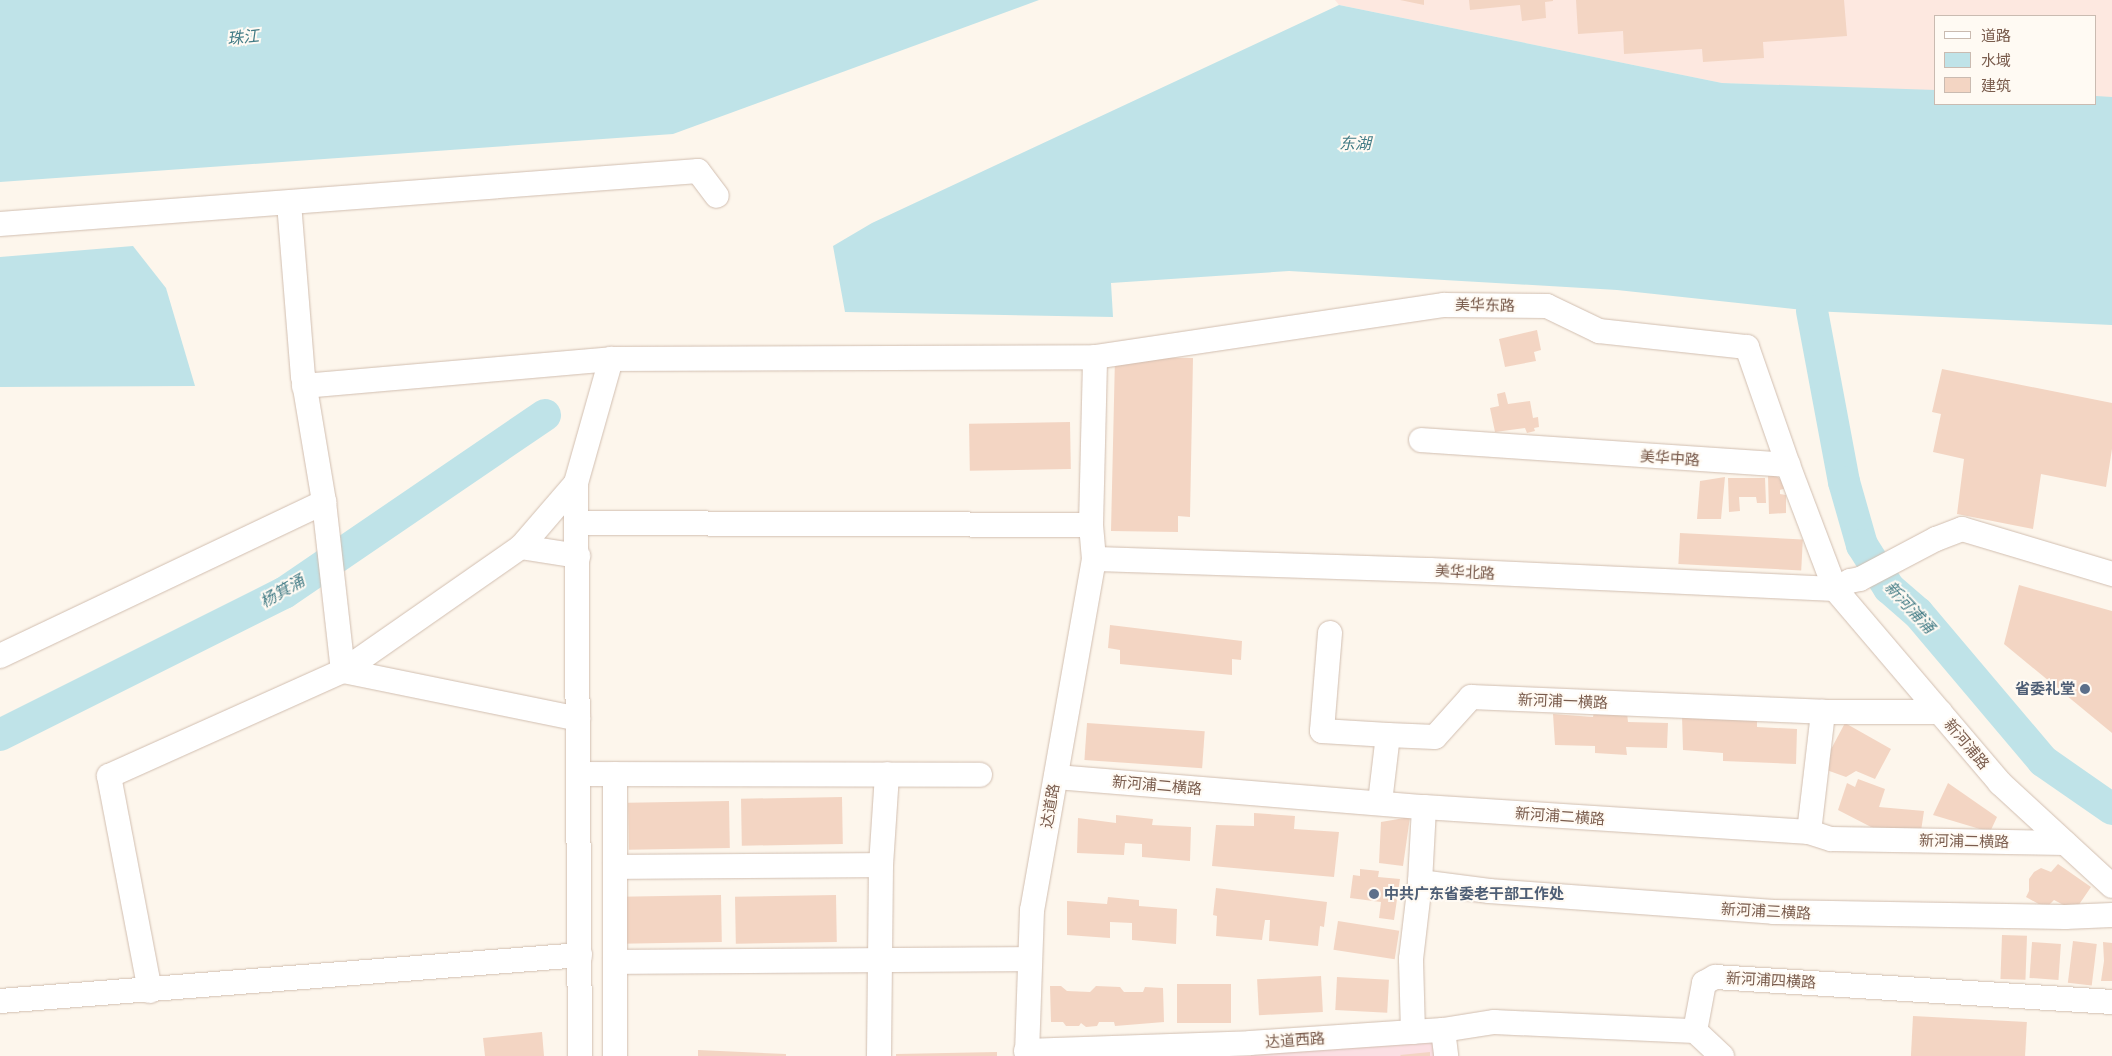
<!DOCTYPE html>
<html>
<head>
<meta charset="utf-8">
<style>
  body { margin:0 }
  #map { position:relative; width:2112px; height:1056px; overflow:hidden; background:#fdf6ec; font-family:"IBM Plex Sans","Noto Sans SC",sans-serif }
  div>[style] { position:absolute }
  .commercial>* { inset:0; background:#fde8e0 }
  .medical>* { inset:0; background:#fbdfe3 }
  .water>* { inset:0; background:#bfe3e8 }
  .river>* { height:32px; margin:-16px; padding:0 16px; transform-origin:16px; border-radius:16px; background:#bfe3e8 }
  .building>* { inset:0; background:#f3d5c3; transform-origin:0 0 }
  .roads { filter:drop-shadow(0 0 1px #d1beb0) drop-shadow(0 0 1px #d1beb0) }
  .minor>* { height:24px; margin:-12px; padding:0 12px; transform-origin:12px; border-radius:12px; background:#fff }
  .dots>* { width:14px; height:14px; translate:-50% -50%; box-sizing:border-box; border:2px solid #fffaf3; border-radius:50% }
  span { translate:-50% -50%; white-space:nowrap; text-align:center; line-height:1.15; -webkit-text-stroke:4px #fffaf3; paint-order:stroke }
  .street-label { font-size:15px; color:#7a5c4d }
  .service-label { font-size:15px; color:#4e5e75; font-weight:700 }
  .right { translate:-100% -50%; text-align:right }
  .left { translate:0 -50%; text-align:left }
  .water-label { font-size:16px; color:#437c86; font-style:italic }
  .legend { position:absolute; left:1934px; top:15px; width:162px; height:90px; box-sizing:border-box; background:#fffaf3; border:1px solid #cabbb1; margin:0; padding:6px 9px; list-style:none; font-size:15px; color:#7a5c4d }
  .legend li { display:flex; align-items:center; gap:10px; height:25px }
  .legend b { width:25px; border:1px solid #cabbb1 }
</style>
</head>
<body>
<div id="map">
  <div class="commercial">
    <div style="clip-path:polygon(1335px 0,2112px 0,2112px 97px,2096px 97px,2096px 16px,1936px 16px,1936px 91px,1722px 83px,1339px 5px)"></div>
  </div>
  <div class="medical">
    <div style="clip-path:polygon(1437px 1037px,1438px 1056px,1229px 1056px,1229px 1050px)"></div>
  </div>
  <div class="water">
    <div style="clip-path:polygon(0 0,1039px 0,673px 134px,0 182px)"></div>
    <div style="clip-path:polygon(1339px 5px,1722px 83px,1936px 90px,1936px 104px,2096px 104px,2096px 96px,2112px 97px,2112px 325px,1812px 311px,1617px 290px,1289px 271px,1111px 283px,1113px 317px,845px 312px,833px 246px,872px 223px)"></div>
    <div style="clip-path:polygon(133px 246px,166px 288px,195px 386px,0 387px,0 257px)"></div>
  </div>
  <div class="river">
    <div style="left:1812px;top:311px;width:174px;rotate:79.4deg"></div>
    <div style="left:1844px;top:482px;width:66px;rotate:74.1deg"></div>
    <div style="left:1862px;top:545px;width:51px;rotate:57.9deg"></div>
    <div style="left:1889px;top:588px;width:38px;rotate:41deg"></div>
    <div style="left:1918px;top:613px;width:194px;rotate:49.8deg"></div>
    <div style="left:2043px;top:761px;width:84px;rotate:34.8deg"></div>
    <div style="left:0;top:735px;width:318px;rotate:-26.6deg"></div>
    <div style="left:284px;top:593px;width:316px;rotate:-34.3deg"></div>
  </div>
  <div class="building">
    <div style="clip-path:polygon(1400px 0,1424px 0,1424px 5px)"></div>
    <div style="clip-path:polygon(1469px 0,1553px 0,1553px 1px,1545px 2px,1546px 18px,1522px 21px,1520px 5px,1470px 10px)"></div>
    <div style="clip-path:polygon(1576px 0,1844px 0,1847px 36px,1763px 42px,1764px 58px,1703px 62px,1702px 49px,1624px 54px,1623px 31px,1578px 34px)"></div>
    <div style="clip-path:polygon(1537px 330px,1541px 350px,1534px 352px,1536px 361px,1505px 367px,1499px 339px)"></div>
    <div style="clip-path:polygon(1115px 357px,1193px 358px,1190px 517px,1178px 516px,1178px 532px,1111px 531px)"></div>
    <div style="clip-path:polygon(1942px 369px,2112px 403px,2112px 449px,2106px 487px,2041px 474px,2033px 529px,1957px 514px,1964px 459px,1933px 452px,1941px 414px,1932px 412px)"></div>
    <div style="clip-path:polygon(1505px 392px,1508px 404px,1530px 401px,1533px 418px,1538px 417px,1539px 427px,1534px 428px,1535px 431px,1527px 433px,1525px 428px,1495px 432px,1490px 408px,1499px 406px,1497px 394px)"></div>
    <div style="left:1070px;top:422px;width:47px;height:101px;rotate:89deg"></div>
    <div style="clip-path:polygon(1775px 475px,1785px 483px,1786px 488px,1780px 490px,1780px 494px,1786px 495px,1786px 513px,1769px 514px,1768px 476px)"></div>
    <div style="clip-path:polygon(1725px 477px,1721px 519px,1697px 519px,1700px 481px)"></div>
    <div style="clip-path:polygon(1728px 478px,1765px 478px,1766px 503px,1757px 503px,1756px 497px,1739px 497px,1740px 511px,1729px 512px)"></div>
    <div style="left:1680px;top:533px;width:123px;height:31px;rotate:3deg"></div>
    <div style="clip-path:polygon(2019px 585px,2112px 611px,2112px 733px,2004px 644px)"></div>
    <div style="clip-path:polygon(1110px 625px,1242px 641px,1241px 660px,1232px 659px,1232px 675px,1120px 664px,1120px 650px,1108px 648px)"></div>
    <div style="clip-path:polygon(1594px 712px,1627px 713px,1628px 722px,1668px 723px,1667px 748px,1626px 747px,1627px 755px,1595px 753px,1595px 746px,1555px 745px,1553px 714px,1593px 717px)"></div>
    <div style="clip-path:polygon(1682px 716px,1757px 720px,1757px 727px,1797px 729px,1796px 764px,1723px 761px,1723px 753px,1683px 750px)"></div>
    <div style="left:1087px;top:723px;width:118px;height:37px;rotate:4deg"></div>
    <div style="clip-path:polygon(1845px 723px,1891px 749px,1875px 779px,1856px 771px,1846px 777px,1821px 768px)"></div>
    <div style="clip-path:polygon(1858px 779px,1885px 789px,1879px 807px,1924px 811px,1921px 831px,1873px 828px,1838px 810px,1847px 783px,1855px 787px)"></div>
    <div style="clip-path:polygon(1948px 783px,1997px 817px,1990px 832px,1933px 815px)"></div>
    <div style="left:842px;top:797px;width:47px;height:101px;rotate:89deg"></div>
    <div style="left:729px;top:801px;width:47px;height:101px;rotate:89deg"></div>
    <div style="clip-path:polygon(1254px 813px,1295px 816px,1294px 829px,1339px 832px,1334px 877px,1212px 866px,1216px 825px,1254px 826px)"></div>
    <div style="clip-path:polygon(1116px 815px,1153px 819px,1152px 825px,1191px 827px,1190px 861px,1142px 857px,1142px 844px,1125px 843px,1124px 855px,1077px 853px,1078px 818px,1116px 823px)"></div>
    <div style="clip-path:polygon(1410px 817px,1403px 866px,1379px 863px,1381px 822px)"></div>
    <div style="clip-path:polygon(2058px 864px,2091px 887px,2078px 906px,2076px 904px,2073px 910px,2054px 900px,2046px 908px,2026px 897px,2029px 891px,2029px 879px,2034px 872px,2041px 868px,2051px 872px)"></div>
    <div style="clip-path:polygon(1360px 869px,1379px 871px,1378px 877px,1400px 879px,1394px 920px,1379px 918px,1381px 902px,1350px 898px,1353px 875px,1360px 876px)"></div>
    <div style="clip-path:polygon(1216px 888px,1327px 902px,1324px 927px,1320px 926px,1318px 946px,1269px 941px,1270px 920px,1265px 920px,1262px 940px,1216px 936px,1217px 916px,1213px 915px)"></div>
    <div style="left:721px;top:895px;width:47px;height:101px;rotate:89deg"></div>
    <div style="left:836px;top:895px;width:47px;height:101px;rotate:89deg"></div>
    <div style="clip-path:polygon(1108px 897px,1139px 900px,1139px 906px,1177px 909px,1176px 944px,1132px 940px,1132px 923px,1110px 922px,1110px 938px,1067px 935px,1067px 901px,1107px 904px)"></div>
    <div style="left:1338px;top:921px;width:62px;height:29px;rotate:9deg"></div>
    <div style="left:2002px;top:935px;width:25px;height:44px;rotate:2deg"></div>
    <div style="left:2073px;top:941px;width:24px;height:42px;rotate:7deg"></div>
    <div style="left:2032px;top:942px;width:29px;height:36px;rotate:4deg"></div>
    <div style="clip-path:polygon(2103px 942px,2112px 943px,2112px 981px,2101px 981px,2104px 961px)"></div>
    <div style="left:1321px;top:976px;width:36px;height:64px;rotate:87deg"></div>
    <div style="left:1337px;top:977px;width:52px;height:33px;rotate:3deg"></div>
    <div style="left:1177px;top:984px;width:54px;height:39px"></div>
    <div style="clip-path:polygon(1050px 986px,1061px 986px,1067px 991px,1090px 992px,1096px 986px,1120px 987px,1124px 992px,1143px 992px,1145px 987px,1163px 988px,1164px 1022px,1115px 1026px,1114px 1022px,1099px 1022px,1097px 1026px,1086px 1027px,1081px 1023px,1079px 1026px,1066px 1026px,1063px 1022px,1051px 1022px)"></div>
    <div style="left:1913px;top:1016px;width:114px;height:40px;rotate:3deg"></div>
    <div style="clip-path:polygon(542px 1032px,544px 1056px,485px 1056px,483px 1038px)"></div>
    <div style="clip-path:polygon(698px 1050px,786px 1054px,786px 1056px,698px 1056px)"></div>
    <div style="clip-path:polygon(997px 1052px,997px 1056px,896px 1056px,896px 1054px)"></div>
    <div style="clip-path:polygon(1430px 1052px,1430px 1056px,1401px 1056px,1400px 1055px)"></div>
  </div>
  <div class="roads">
    <div class="minor">
      <div style="left:289px;top:203px;width:174px;rotate:85.4deg"></div>
      <div style="left:303px;top:376px;width:128px;rotate:80.5deg"></div>
      <div style="left:324px;top:502px;width:170px;rotate:83.6deg"></div>
      <div style="left:343px;top:671px;width:240px;rotate:11.5deg"></div>
      <div style="left:0;top:224px;width:700px;rotate:-4.34deg"></div>
      <div style="left:698px;top:171px;width:31px;rotate:53deg"></div>
      <div style="left:304px;top:386px;width:308px;rotate:-5deg"></div>
      <div style="left:611px;top:359px;width:484px;rotate:-0.2deg"></div>
      <div style="left:1095px;top:357px;width:353px;rotate:-8.5deg"></div>
      <div style="left:1444px;top:305px;width:103px;rotate:0.6deg"></div>
      <div style="left:1547px;top:306px;width:58px;rotate:25.7deg"></div>
      <div style="left:1599px;top:331px;width:149px;rotate:6.2deg"></div>
      <div style="left:1747px;top:347px;width:125px;rotate:70.8deg"></div>
      <div style="left:1421px;top:440px;width:368px;rotate:3.9deg"></div>
      <div style="left:1788px;top:465px;width:133px;rotate:69.2deg"></div>
      <div style="left:1835px;top:589px;width:255px;rotate:49.6deg"></div>
      <div style="left:2000px;top:783px;width:152px;rotate:42.6deg"></div>
      <div style="left:577px;top:523px;width:514px;rotate:0.22deg"></div>
      <div style="left:1091px;top:525px;width:34px;rotate:85deg"></div>
      <div style="left:1094px;top:559px;width:356px;rotate:100deg"></div>
      <div style="left:1032px;top:910px;width:146px;rotate:92deg"></div>
      <div style="left:1091px;top:525px;width:168px;rotate:-88.6deg"></div>
      <div style="left:521px;top:547px;width:58px;rotate:9deg"></div>
      <div style="left:1094px;top:559px;width:336px;rotate:1.9deg"></div>
      <div style="left:1430px;top:570px;width:405px;rotate:2.7deg"></div>
      <div style="left:1835px;top:589px;width:17px;rotate:-28deg"></div>
      <div style="left:1850px;top:581px;width:10px;rotate:-11deg"></div>
      <div style="left:1860px;top:579px;width:86px;rotate:-27.8deg"></div>
      <div style="left:1936px;top:539px;width:28px;rotate:-21deg"></div>
      <div style="left:1962px;top:529px;width:157px;rotate:16.7deg"></div>
      <div style="left:1330px;top:633px;width:98px;rotate:94.7deg"></div>
      <div style="left:1322px;top:731px;width:66px;rotate:3.5deg"></div>
      <div style="left:0;top:656px;width:359px;rotate:-25.4deg"></div>
      <div style="left:578px;top:774px;width:402px;rotate:0.1deg"></div>
      <div style="left:615px;top:774px;width:282px;rotate:90deg"></div>
      <div style="left:1056px;top:777px;width:369px;rotate:4.7deg"></div>
      <div style="left:1424px;top:807px;width:386px;rotate:3.7deg"></div>
      <div style="left:1809px;top:832px;width:23px;rotate:18deg"></div>
      <div style="left:1831px;top:839px;width:234px;rotate:1deg"></div>
      <div style="left:1380px;top:802px;width:67px;rotate:-83.2deg"></div>
      <div style="left:1388px;top:735px;width:47px;rotate:2.4deg"></div>
      <div style="left:1435px;top:737px;width:54px;rotate:-48deg"></div>
      <div style="left:1471px;top:697px;width:352px;rotate:2.4deg"></div>
      <div style="left:1809px;top:832px;width:121px;rotate:-83.3deg"></div>
      <div style="left:1823px;top:712px;width:117px"></div>
      <div style="left:615px;top:867px;width:266px;rotate:-0.4deg"></div>
      <div style="left:1420px;top:882px;width:70px;rotate:7.4deg"></div>
      <div style="left:1489px;top:891px;width:285px;rotate:4.2deg"></div>
      <div style="left:1773px;top:912px;width:292px;rotate:1deg"></div>
      <div style="left:2065px;top:917px;width:47px;rotate:-2.4deg"></div>
      <div style="left:615px;top:962px;width:415px;rotate:-0.4deg"></div>
      <div style="left:150px;top:991px;width:219px;rotate:-100.8deg"></div>
      <div style="left:109px;top:776px;width:256px;rotate:-24.2deg"></div>
      <div style="left:343px;top:671px;width:217px;rotate:-34.9deg"></div>
      <div style="left:521px;top:547px;width:84px;rotate:-49.3deg"></div>
      <div style="left:0;top:1001px;width:582px;rotate:-4.53deg"></div>
      <div style="left:1443px;top:1030px;width:26px;rotate:83deg"></div>
      <div style="left:1695px;top:1031px;width:49px;rotate:-79.4deg"></div>
      <div style="left:1704px;top:983px;width:13px;rotate:-29deg"></div>
      <div style="left:1715px;top:977px;width:398px;rotate:3.6deg"></div>
      <div style="left:1695px;top:1031px;width:37px;rotate:43deg"></div>
      <div style="left:1413px;top:1032px;width:73px;rotate:-91.6deg"></div>
      <div style="left:1411px;top:959px;width:78px;rotate:-83.3deg"></div>
      <div style="left:1420px;top:882px;width:75px;rotate:-86.9deg"></div>
      <div style="left:1026px;top:1051px;width:224px;rotate:-2deg"></div>
      <div style="left:1250px;top:1043px;width:193px;rotate:-3.9deg"></div>
      <div style="left:1443px;top:1030px;width:52px;rotate:-8.9deg"></div>
      <div style="left:1494px;top:1022px;width:201px;rotate:2.6deg"></div>
      <div style="left:580px;top:1056px;width:573px;rotate:-90.4deg"></div>
      <div style="left:576px;top:483px;width:129px;rotate:-74.2deg"></div>
      <div style="left:879px;top:1056px;width:191px;rotate:-89.4deg"></div>
      <div style="left:881px;top:865px;width:91px;rotate:-86.2deg"></div>
    </div>
  </div>
  <div class="dots">
    <div style="left:2085px;top:689px;background:#5c6f8a"></div>
    <div style="left:1374px;top:894px;background:#5c6f8a"></div>
  </div>
  <div class="street-label">
    <span style="left:1485px;top:305px;rotate:1deg">美华东路</span>
    <span style="left:1670px;top:458px;rotate:4deg">美华中路</span>
    <span style="left:1465px;top:572px;rotate:3deg">美华北路</span>
    <span style="left:1563px;top:701px;rotate:2deg">新河浦一横路</span>
    <span style="left:1967px;top:744px;rotate:50deg">新河浦路</span>
    <span style="left:1157px;top:785px;rotate:5deg">新河浦二横路</span>
    <span style="left:1050px;top:806px;rotate:-80deg">达道路</span>
    <span style="left:1560px;top:816px;rotate:4deg">新河浦二横路</span>
    <span style="left:1964px;top:841px;rotate:1deg">新河浦二横路</span>
    <span style="left:1766px;top:911px;rotate:3deg">新河浦三横路</span>
    <span style="left:1771px;top:980px;rotate:3deg">新河浦四横路</span>
    <span style="left:1295px;top:1040px;rotate:-4deg">达道西路</span>
  </div>
  <div class="service-label">
    <span class="right" style="left:2075px;top:689px">省委礼堂</span>
    <span class="left" style="left:1384px;top:894px">中共广东省委老干部工作处</span>
  </div>
  <div class="water-label">
    <span style="left:243px;top:37px;rotate:-6deg">珠江</span>
    <span style="left:1355px;top:143px">东湖</span>
    <span style="left:282px;top:591px;rotate:-30deg">杨箕涌</span>
    <span style="left:1910px;top:607px;rotate:47deg">新河浦涌</span>
  </div>
  <ul class="legend">
  <li><b style="height:6px;background:#fff"></b>道路</li>
  <li><b style="height:14px;background:#bfe3e8"></b>水域</li>
  <li><b style="height:14px;background:#f3d5c3"></b>建筑</li>
  </ul>
</div>
</body>
</html>
